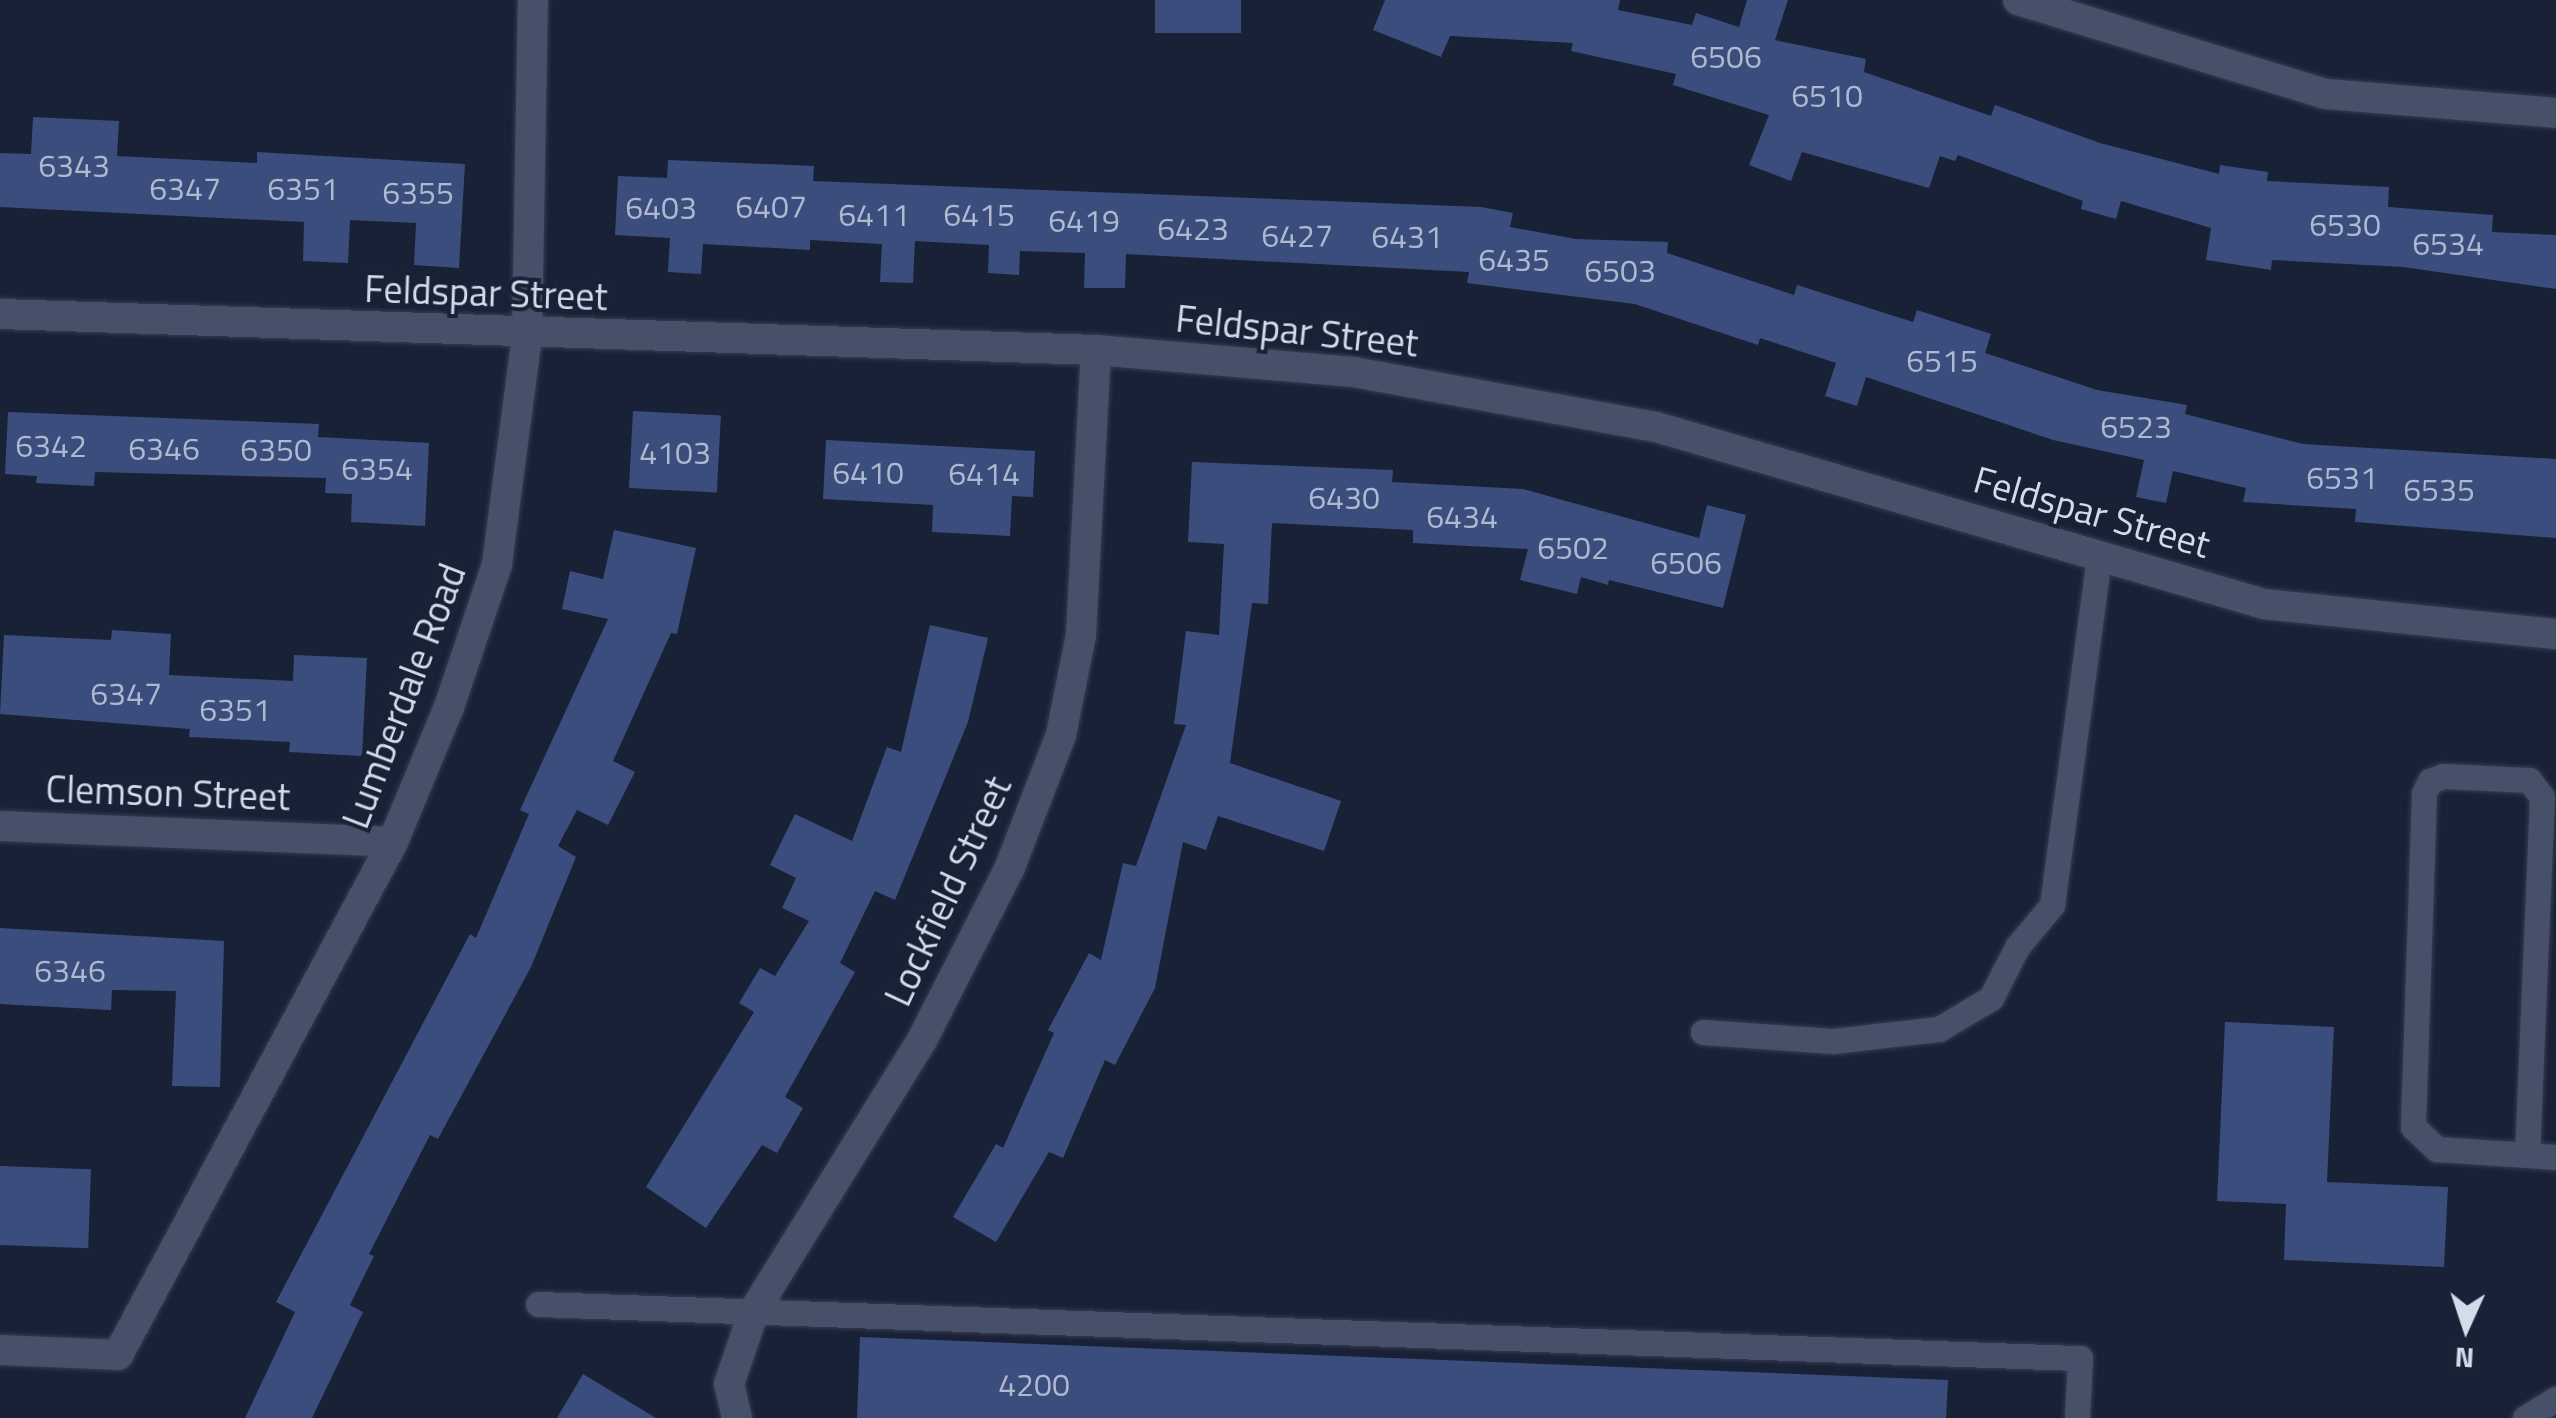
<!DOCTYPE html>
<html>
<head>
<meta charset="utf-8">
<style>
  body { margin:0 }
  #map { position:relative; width:2556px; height:1418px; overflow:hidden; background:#192137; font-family:"Titillium Web",sans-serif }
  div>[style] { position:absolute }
  .building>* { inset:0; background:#3b4d7d; transform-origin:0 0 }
  .roads { filter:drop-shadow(0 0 2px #373c4f) drop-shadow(0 0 2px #373c4f) }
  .lane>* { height:25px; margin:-12.5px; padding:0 12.5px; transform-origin:12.5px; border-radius:12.5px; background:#465069 }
  .street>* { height:30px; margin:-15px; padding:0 15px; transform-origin:15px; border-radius:15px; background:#465069 }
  span { translate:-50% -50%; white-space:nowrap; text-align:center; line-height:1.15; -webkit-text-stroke:8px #192137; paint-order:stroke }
  .number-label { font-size:32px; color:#aeb8ce }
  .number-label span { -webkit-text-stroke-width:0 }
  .street-label { font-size:38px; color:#d4dbe9 }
  .north { position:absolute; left:2416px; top:1278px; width:100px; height:100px; -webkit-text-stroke:8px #192137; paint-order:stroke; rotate:183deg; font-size:28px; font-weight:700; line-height:40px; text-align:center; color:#d4dbe9 }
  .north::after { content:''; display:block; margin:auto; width:35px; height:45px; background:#d4dbe9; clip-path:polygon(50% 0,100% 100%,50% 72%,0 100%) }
</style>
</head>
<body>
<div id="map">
  <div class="building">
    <div style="left:1155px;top:0;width:86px;height:33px"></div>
    <div style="clip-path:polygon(1385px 0,1620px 0,1618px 10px,1692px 25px,1696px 13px,1739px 27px,1747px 0,1788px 0,1775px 40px,1866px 59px,1864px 72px,1991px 116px,1995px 105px,2100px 143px,2219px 174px,2220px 165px,2268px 172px,2267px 181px,2389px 187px,2388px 207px,2493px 215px,2492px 232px,2556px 235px,2556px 289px,2403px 267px,2272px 260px,2271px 270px,2206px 260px,2211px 228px,2121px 201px,2116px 219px,2081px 209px,2083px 201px,1958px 155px,1955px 161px,1940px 156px,1929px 188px,1802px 152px,1791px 181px,1749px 165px,1769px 115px,1673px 85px,1676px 74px,1571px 51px,1573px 43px,1450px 36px,1441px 57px,1373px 30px)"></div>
    <div style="clip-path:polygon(33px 117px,119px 121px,117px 156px,257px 163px,257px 152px,465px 164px,459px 268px,414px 265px,416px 223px,350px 220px,348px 263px,303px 261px,304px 222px,0 207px,0 153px,31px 154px)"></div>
    <div style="clip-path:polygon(668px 160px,814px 166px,813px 181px,1481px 207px,1513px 213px,1510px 227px,1576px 239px,1668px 242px,1667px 253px,1794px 295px,1797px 285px,1913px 322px,1917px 310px,1991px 334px,1985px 353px,2097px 390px,2187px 405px,2185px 414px,2303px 444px,2556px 459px,2556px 538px,2355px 522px,2356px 509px,2243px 502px,2246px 488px,2173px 471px,2166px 503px,2136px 497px,2144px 460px,2053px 440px,1866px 377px,1857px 406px,1825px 396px,1836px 363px,1760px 338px,1758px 345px,1635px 304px,1467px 283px,1469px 272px,1126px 254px,1125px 288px,1084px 288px,1085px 253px,1020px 251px,1019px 275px,988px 273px,989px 245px,915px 241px,913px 283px,880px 282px,882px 244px,810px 240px,810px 250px,703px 244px,701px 274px,668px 272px,670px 238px,615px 235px,618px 176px,667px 178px)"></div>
    <div style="left:633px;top:411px;width:88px;height:77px;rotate:3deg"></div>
    <div style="clip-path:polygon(8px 412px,319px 424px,318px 437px,429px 443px,425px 526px,351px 522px,352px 494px,325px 493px,326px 478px,95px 472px,94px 486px,36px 483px,37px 476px,5px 474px)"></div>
    <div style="clip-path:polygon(826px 440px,1035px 451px,1033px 497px,1012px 496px,1010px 536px,932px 532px,933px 505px,823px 499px)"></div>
    <div style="clip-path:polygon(1192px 462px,1393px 470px,1392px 482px,1523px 489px,1699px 538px,1707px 505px,1746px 515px,1723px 608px,1609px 580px,1608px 585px,1581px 577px,1577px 594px,1520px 580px,1528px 549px,1413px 543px,1413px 530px,1272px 523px,1268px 604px,1252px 603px,1230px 763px,1341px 801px,1324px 851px,1218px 816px,1206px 850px,1183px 842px,1155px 988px,1115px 1065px,1105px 1060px,1063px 1158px,1049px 1152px,996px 1242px,953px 1217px,996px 1144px,1003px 1148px,1054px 1033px,1048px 1030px,1089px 953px,1101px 960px,1123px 863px,1136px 866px,1186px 725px,1174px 724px,1186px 631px,1219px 635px,1224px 544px,1188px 542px)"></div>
    <div style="clip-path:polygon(614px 530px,696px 548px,677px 634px,671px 633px,613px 761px,635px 772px,608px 825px,577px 810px,558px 846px,576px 857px,531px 967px,438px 1139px,430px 1135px,369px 1254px,374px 1256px,350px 1305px,363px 1312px,312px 1418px,245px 1418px,295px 1312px,276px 1302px,470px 934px,476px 938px,529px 814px,520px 810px,608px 619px,562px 609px,570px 571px,603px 579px)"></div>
    <div style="clip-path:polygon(930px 625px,988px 638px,968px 722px,895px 900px,875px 891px,840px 963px,855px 972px,785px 1097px,803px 1108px,777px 1153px,762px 1145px,706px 1228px,646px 1187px,754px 1012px,739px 1003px,760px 968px,775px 976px,809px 921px,782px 908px,796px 878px,770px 865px,795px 814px,852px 841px,887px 747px,901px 752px)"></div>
    <div style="clip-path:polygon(112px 630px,171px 634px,169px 675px,293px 681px,294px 655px,367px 658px,362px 756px,289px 752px,290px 742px,189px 737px,190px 729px,0 714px,4px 635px,111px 640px)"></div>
    <div style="clip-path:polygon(0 928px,224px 941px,220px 1087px,172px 1086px,176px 991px,112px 990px,111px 1010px,0 1004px)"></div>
    <div style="clip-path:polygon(2225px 1022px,2334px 1027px,2327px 1182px,2448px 1187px,2444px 1267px,2284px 1260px,2286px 1204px,2217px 1201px)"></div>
    <div style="left:0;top:1166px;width:91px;height:79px;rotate:2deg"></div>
    <div style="clip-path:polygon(860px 1337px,1948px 1380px,1946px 1418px,857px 1418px)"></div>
    <div style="clip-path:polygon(583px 1374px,656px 1418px,557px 1418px)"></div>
  </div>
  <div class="roads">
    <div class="lane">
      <div style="left:1703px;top:1032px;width:130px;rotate:4deg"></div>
      <div style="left:1833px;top:1041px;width:107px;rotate:-6.5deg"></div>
      <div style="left:1939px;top:1029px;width:61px;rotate:-30.8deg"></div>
      <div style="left:1991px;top:998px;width:57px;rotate:-63deg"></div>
      <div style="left:2017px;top:947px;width:55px;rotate:-50.2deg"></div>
      <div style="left:2052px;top:905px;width:352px;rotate:-82.3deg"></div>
      <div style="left:2527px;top:1155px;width:358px;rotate:-87.6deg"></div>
      <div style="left:2542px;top:797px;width:21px;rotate:-127deg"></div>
      <div style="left:2529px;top:780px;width:86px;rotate:-177.3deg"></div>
      <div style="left:2443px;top:776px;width:14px;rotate:159deg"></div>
      <div style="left:2430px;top:781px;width:13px;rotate:117deg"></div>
      <div style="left:2424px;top:793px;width:334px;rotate:91.9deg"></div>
      <div style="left:2413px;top:1127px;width:33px;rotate:43deg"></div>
      <div style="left:2437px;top:1149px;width:90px;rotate:3.8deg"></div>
      <div style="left:2527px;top:1155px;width:29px;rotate:4deg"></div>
      <div style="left:538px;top:1304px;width:1543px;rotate:2.01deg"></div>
      <div style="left:2080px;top:1358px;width:60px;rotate:92.9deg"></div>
      <div style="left:2525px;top:1418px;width:36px;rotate:-32deg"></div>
    </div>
    <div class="street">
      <div style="left:2018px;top:0;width:322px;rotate:17deg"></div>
      <div style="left:2326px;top:94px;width:231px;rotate:4.7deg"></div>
      <div style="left:0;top:314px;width:1097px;rotate:1.88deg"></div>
      <div style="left:1096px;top:350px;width:258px;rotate:4.9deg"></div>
      <div style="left:1353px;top:372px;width:308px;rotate:10.3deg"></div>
      <div style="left:1656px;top:427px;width:633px;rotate:16.23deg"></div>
      <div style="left:2264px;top:604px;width:294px;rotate:5.9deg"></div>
      <div style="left:0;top:826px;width:393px;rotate:2.3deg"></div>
      <div style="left:0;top:1350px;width:118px;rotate:2.4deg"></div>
      <div style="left:118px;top:1355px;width:582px;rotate:-61.81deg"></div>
      <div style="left:393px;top:842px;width:146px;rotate:-67.5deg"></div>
      <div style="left:449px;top:707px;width:151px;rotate:-71.4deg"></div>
      <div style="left:497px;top:564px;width:230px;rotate:-82.5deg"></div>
      <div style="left:527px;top:336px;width:336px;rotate:-89deg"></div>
      <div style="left:737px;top:1418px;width:35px;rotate:-103deg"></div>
      <div style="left:729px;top:1384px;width:77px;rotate:-71.1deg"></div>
      <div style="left:754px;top:1311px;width:319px;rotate:-58.2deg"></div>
      <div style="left:922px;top:1040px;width:194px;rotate:-63deg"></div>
      <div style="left:1010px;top:867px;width:142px;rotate:-68.9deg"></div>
      <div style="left:1061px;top:735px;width:102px;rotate:-78.7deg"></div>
      <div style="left:1081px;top:635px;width:285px;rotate:-87deg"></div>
    </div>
  </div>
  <div class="number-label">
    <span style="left:1726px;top:56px">6506</span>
    <span style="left:1827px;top:95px">6510</span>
    <span style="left:74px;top:165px">6343</span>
    <span style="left:185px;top:188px">6347</span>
    <span style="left:303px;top:188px">6351</span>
    <span style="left:418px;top:192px">6355</span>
    <span style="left:771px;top:206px">6407</span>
    <span style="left:661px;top:207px">6403</span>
    <span style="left:874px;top:214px">6411</span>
    <span style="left:979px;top:214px">6415</span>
    <span style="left:1084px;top:220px">6419</span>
    <span style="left:2345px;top:224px">6530</span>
    <span style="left:1193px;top:228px">6423</span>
    <span style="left:1297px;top:235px">6427</span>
    <span style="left:1407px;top:236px">6431</span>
    <span style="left:2448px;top:243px">6534</span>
    <span style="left:1514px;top:259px">6435</span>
    <span style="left:1620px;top:270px">6503</span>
    <span style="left:1942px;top:360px">6515</span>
    <span style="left:2136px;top:426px">6523</span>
    <span style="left:51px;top:445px">6342</span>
    <span style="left:164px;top:448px">6346</span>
    <span style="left:276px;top:449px">6350</span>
    <span style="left:675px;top:452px">4103</span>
    <span style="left:377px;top:468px">6354</span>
    <span style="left:868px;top:472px">6410</span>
    <span style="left:984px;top:473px">6414</span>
    <span style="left:2342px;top:477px">6531</span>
    <span style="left:2439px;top:489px">6535</span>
    <span style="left:1344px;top:497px">6430</span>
    <span style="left:1462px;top:516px">6434</span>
    <span style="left:1573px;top:547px">6502</span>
    <span style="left:1686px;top:562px">6506</span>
    <span style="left:126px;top:693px">6347</span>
    <span style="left:235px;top:709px">6351</span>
    <span style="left:70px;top:970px">6346</span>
    <span style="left:1034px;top:1384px">4200</span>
  </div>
  <div class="street-label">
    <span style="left:486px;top:293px;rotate:2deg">Feldspar Street</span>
    <span style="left:1297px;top:331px;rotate:6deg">Feldspar Street</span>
    <span style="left:2092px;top:512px;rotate:16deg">Feldspar Street</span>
    <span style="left:404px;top:696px;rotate:-69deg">Lumberdale Road</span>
    <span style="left:168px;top:793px;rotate:2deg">Clemson Street</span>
    <span style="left:948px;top:891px;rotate:-65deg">Lockfield Street</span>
  </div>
  <div class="north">N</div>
</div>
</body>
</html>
